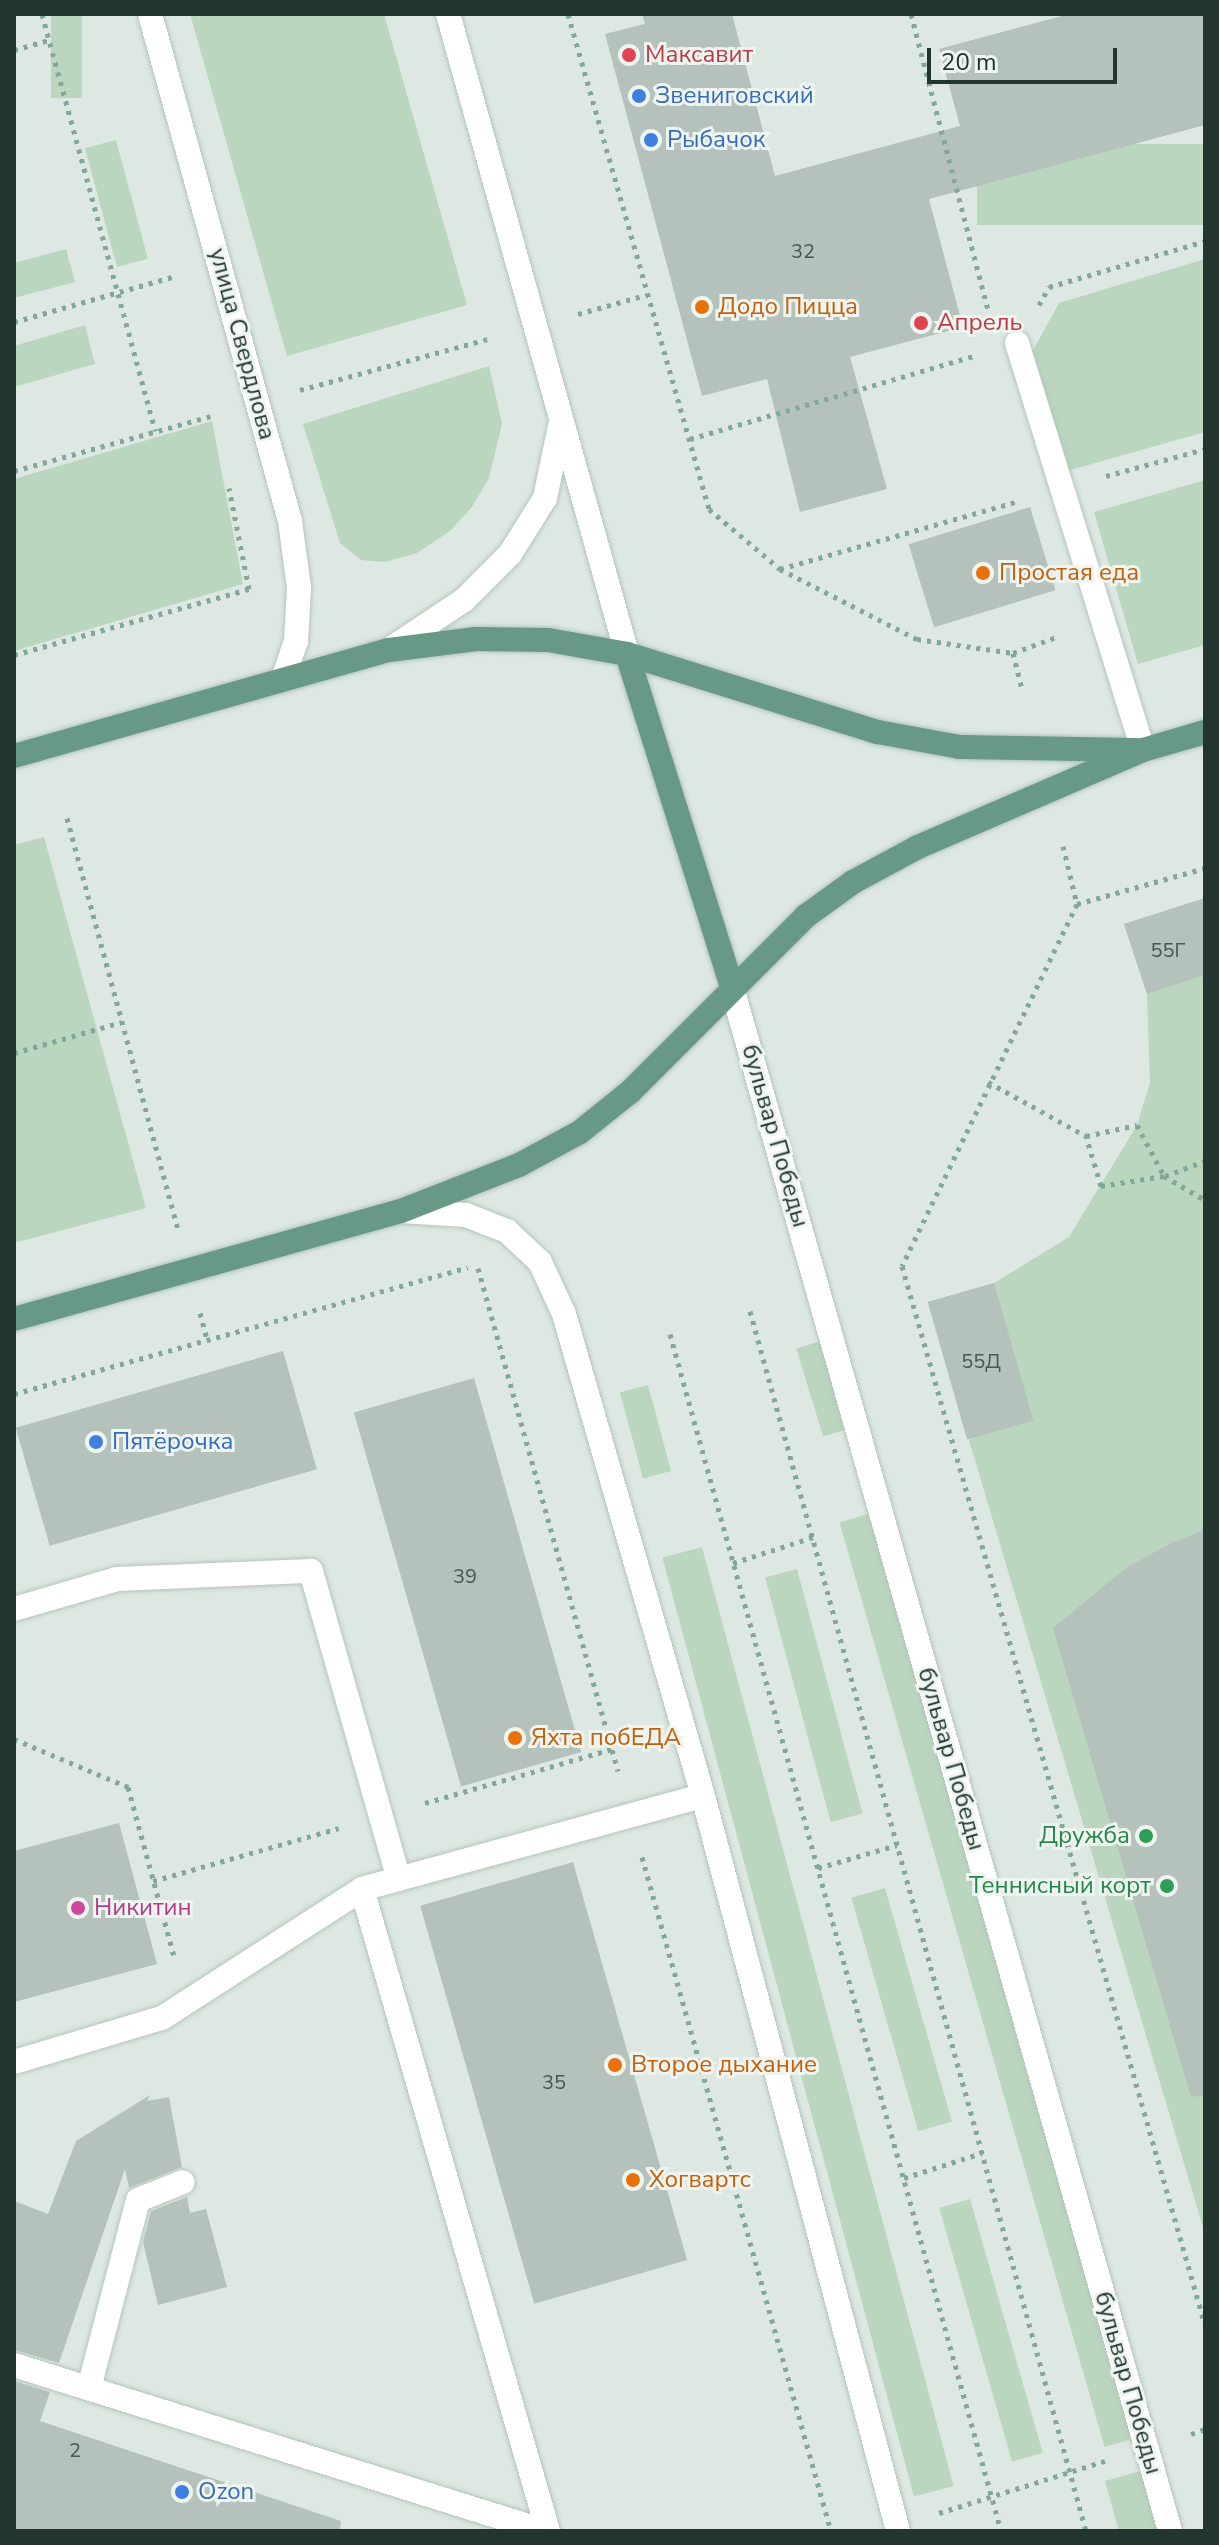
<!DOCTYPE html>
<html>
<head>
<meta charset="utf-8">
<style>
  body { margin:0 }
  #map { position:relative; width:1219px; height:2545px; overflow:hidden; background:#dee8e2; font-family:"Nunito Sans",sans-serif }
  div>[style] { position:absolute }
  .green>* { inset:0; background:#bad6be; transform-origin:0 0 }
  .building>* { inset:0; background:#b4c2bb; transform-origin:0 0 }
  .path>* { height:5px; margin-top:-2.5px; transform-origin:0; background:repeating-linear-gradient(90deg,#83a798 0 4px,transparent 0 10px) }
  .roads { filter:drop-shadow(0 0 2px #b3c6bd) drop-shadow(0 0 2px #b3c6bd) }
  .service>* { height:24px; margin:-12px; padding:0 12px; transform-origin:12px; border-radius:12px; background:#fff }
  .tertiary>* { height:24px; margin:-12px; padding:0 12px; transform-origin:12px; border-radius:12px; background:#fff }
  .secondary>* { height:24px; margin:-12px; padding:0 12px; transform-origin:12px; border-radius:12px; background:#fff }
  .primary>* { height:24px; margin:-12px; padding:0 12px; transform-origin:12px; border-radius:12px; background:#689886 }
  .dots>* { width:22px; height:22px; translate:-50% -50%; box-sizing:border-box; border:4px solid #eef5f1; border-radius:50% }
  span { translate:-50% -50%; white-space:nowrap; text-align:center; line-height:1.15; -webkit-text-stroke:6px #eef5f1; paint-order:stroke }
  .number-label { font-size:20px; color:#465851 }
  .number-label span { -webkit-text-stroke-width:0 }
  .health-label { font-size:24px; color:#be3a42 }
  .left { translate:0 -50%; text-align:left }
  .shop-label { font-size:24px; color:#366cbe }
  .food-label { font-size:24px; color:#c56008 }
  .street-label { font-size:24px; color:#22352e }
  .leisure-label { font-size:24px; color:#27864d }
  .right { translate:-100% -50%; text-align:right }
  .hotel-label { font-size:24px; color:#b23c85 }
  .frame { position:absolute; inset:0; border:16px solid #22352e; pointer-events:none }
  .scale { position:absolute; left:927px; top:48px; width:190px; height:36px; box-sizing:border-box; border:4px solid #22352e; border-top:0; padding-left:10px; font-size:24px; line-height:28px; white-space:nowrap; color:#22352e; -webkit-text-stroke:6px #eef5f1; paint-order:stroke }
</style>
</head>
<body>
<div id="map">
  <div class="green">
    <div style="left:51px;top:14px;width:31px;height:84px"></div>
    <div style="clip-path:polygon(190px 14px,384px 14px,467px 305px,287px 356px)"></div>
    <div style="left:116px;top:140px;width:123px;height:32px;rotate:75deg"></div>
    <div style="left:1205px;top:144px;width:81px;height:228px;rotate:90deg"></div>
    <div style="clip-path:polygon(66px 249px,75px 282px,14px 298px,14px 263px)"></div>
    <div style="clip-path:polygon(1205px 259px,1205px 432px,1067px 471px,1032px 352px,1059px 303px)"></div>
    <div style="clip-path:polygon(85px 325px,95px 364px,14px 387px,14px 346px)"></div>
    <div style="clip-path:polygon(489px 366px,502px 424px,489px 478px,472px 507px,450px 531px,417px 553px,385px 562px,361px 560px,340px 543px,303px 424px)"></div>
    <div style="clip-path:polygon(212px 421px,243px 584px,14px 651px,14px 479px)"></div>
    <div style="clip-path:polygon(1205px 480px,1205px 645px,1138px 664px,1094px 512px)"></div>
    <div style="clip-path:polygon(44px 837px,146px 1208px,14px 1243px,14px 845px)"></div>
    <div style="clip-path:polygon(1205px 898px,1205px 2234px,928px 1302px,994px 1283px,1069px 1237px,1137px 1125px,1150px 1083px,1147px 994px,1124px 924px)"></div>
    <div style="left:824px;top:1340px;width:92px;height:29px;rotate:73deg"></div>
    <div style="left:648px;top:1385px;width:89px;height:29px;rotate:75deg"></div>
    <div style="left:875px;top:1512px;width:962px;height:37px;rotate:74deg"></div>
    <div style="left:702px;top:1547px;width:972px;height:41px;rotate:75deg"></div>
    <div style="left:797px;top:1569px;width:253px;height:33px;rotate:75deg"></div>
    <div style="left:885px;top:1888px;width:243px;height:35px;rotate:74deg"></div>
    <div style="left:970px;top:2199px;width:264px;height:32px;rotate:74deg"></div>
    <div style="clip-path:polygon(1144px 2470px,1161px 2531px,1119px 2531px,1105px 2481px)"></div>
  </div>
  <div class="building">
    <div style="clip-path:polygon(642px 14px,732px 14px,775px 176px,960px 126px,939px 49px,1069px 14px,1205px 14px,1205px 125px,929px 199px,963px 327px,850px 357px,887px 489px,800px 512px,767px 379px,702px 396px,605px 34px,645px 24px)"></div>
    <div style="left:1030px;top:507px;width:87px;height:127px;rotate:73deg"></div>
    <div style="clip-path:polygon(1205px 898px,1205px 975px,1147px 994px,1124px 924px)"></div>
    <div style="left:994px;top:1283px;width:143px;height:69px;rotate:74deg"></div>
    <div style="left:283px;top:1351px;width:123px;height:278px;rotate:74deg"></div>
    <div style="left:474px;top:1378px;width:389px;height:125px;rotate:74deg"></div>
    <div style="clip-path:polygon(1205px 1530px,1205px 2095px,1191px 2097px,1053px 1628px,1126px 1568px,1171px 1543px)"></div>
    <div style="clip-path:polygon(119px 1823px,157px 1964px,14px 2002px,14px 1851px)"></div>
    <div style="left:573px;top:1862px;width:414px;height:159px;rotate:74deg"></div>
    <div style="clip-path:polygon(150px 2095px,147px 2101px,169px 2097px,182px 2167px,129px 2188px,125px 2169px,59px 2363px,14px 2350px,14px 2201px,48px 2214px,76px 2141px)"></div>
    <div style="clip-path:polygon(187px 2197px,190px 2213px,206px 2209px,227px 2287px,158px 2305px,143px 2242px,151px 2211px)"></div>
    <div style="clip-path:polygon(14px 2381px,50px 2392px,40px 2421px,341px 2521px,340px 2531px,14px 2531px)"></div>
  </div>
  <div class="path">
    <div style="left:42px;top:14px;width:432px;rotate:74.8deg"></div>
    <div style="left:568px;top:14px;width:515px;rotate:74.1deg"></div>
    <div style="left:709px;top:509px;width:93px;rotate:40.2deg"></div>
    <div style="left:780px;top:569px;width:154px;rotate:27.1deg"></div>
    <div style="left:917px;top:639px;width:97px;rotate:8.3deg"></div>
    <div style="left:1013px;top:653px;width:49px;rotate:-20.3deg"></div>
    <div style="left:911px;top:14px;width:305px;rotate:75.4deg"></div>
    <div style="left:14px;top:50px;width:36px;rotate:-16deg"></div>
    <div style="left:1039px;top:305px;width:21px;rotate:-61deg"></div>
    <div style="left:1049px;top:287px;width:163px;rotate:-16.4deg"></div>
    <div style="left:578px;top:314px;width:71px;rotate:-15.6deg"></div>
    <div style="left:14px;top:322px;width:167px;rotate:-15.9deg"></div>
    <div style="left:300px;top:390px;width:198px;rotate:-15.2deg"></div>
    <div style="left:690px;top:439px;width:295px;rotate:-16.3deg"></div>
    <div style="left:14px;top:471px;width:208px;rotate:-15.6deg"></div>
    <div style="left:1106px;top:476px;width:103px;rotate:-15.3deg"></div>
    <div style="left:780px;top:569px;width:248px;rotate:-15.9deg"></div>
    <div style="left:1013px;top:653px;width:37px;rotate:76deg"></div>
    <div style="left:14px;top:655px;width:244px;rotate:-15.7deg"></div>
    <div style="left:249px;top:589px;width:103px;rotate:-101.2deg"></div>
    <div style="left:67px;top:818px;width:424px;rotate:74.9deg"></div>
    <div style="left:1063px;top:846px;width:60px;rotate:76.4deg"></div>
    <div style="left:1077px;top:904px;width:402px;rotate:115.8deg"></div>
    <div style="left:902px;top:1266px;width:1101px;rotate:74.03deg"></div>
    <div style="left:1077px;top:904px;width:133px;rotate:-15.7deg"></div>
    <div style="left:14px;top:1053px;width:112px;rotate:-16deg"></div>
    <div style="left:988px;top:1082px;width:112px;rotate:28.9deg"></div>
    <div style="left:1086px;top:1136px;width:52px;rotate:-12.2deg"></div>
    <div style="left:1137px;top:1125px;width:58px;rotate:62.1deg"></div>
    <div style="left:1164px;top:1176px;width:64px;rotate:171deg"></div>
    <div style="left:1101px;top:1186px;width:52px;rotate:-106.7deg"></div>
    <div style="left:1164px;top:1176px;width:48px;rotate:30.3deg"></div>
    <div style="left:1165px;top:1176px;width:43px;rotate:-20.6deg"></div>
    <div style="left:478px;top:1268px;width:522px;rotate:74.45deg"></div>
    <div style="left:750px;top:1311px;width:1265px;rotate:74.6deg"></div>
    <div style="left:200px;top:1313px;width:28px;rotate:75deg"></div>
    <div style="left:670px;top:1334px;width:1242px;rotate:74.54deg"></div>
    <div style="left:14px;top:1394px;width:471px;rotate:-15.6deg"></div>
    <div style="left:733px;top:1563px;width:84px;rotate:-18deg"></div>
    <div style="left:14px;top:1739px;width:124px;rotate:22.8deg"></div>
    <div style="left:128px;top:1787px;width:175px;rotate:74.8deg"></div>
    <div style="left:425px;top:1803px;width:195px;rotate:-16.1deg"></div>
    <div style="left:642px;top:1857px;width:700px;rotate:74.34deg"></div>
    <div style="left:818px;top:1868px;width:82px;rotate:-16.2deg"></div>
    <div style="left:153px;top:1881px;width:193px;rotate:-15.9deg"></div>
    <div style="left:904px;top:2178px;width:82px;rotate:-17.8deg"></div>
    <div style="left:1191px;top:2434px;width:15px;rotate:-20deg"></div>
    <div style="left:939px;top:2513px;width:174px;rotate:-17.4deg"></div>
  </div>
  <div class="roads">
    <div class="service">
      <div style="left:1017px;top:343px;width:426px;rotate:72.8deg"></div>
      <div style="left:14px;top:1609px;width:107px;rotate:-16.2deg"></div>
      <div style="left:117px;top:1579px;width:194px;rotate:-2.4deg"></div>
      <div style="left:311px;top:1571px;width:320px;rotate:74.1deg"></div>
      <div style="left:14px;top:2062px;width:154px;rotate:-16.6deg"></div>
      <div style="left:162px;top:2018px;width:238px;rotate:-32.8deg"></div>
      <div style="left:14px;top:2365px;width:555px;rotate:17.39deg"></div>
      <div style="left:89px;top:2388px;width:194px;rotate:-75.4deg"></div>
      <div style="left:138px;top:2200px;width:48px;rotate:-21.8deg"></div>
      <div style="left:548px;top:2531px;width:668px;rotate:-106.16deg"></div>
      <div style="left:362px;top:1889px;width:353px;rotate:-15.3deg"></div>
    </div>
    <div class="tertiary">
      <div style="left:150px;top:14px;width:526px;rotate:74.56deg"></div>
      <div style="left:290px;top:521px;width:68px;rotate:82.3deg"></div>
      <div style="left:299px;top:588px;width:53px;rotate:93.2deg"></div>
      <div style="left:296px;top:641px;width:39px;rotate:109deg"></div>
      <div style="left:732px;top:988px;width:1604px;rotate:74.15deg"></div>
      <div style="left:401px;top:1211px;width:65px;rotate:3.5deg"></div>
      <div style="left:466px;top:1215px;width:44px;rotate:21.3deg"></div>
      <div style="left:507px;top:1231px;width:45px;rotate:43.2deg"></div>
      <div style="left:540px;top:1262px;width:57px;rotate:65.2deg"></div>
      <div style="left:564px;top:1314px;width:502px;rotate:73.91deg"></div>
      <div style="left:703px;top:1796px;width:760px;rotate:75.14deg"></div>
    </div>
    <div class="secondary">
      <div style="left:448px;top:14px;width:665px;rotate:74.37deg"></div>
      <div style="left:389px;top:650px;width:90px;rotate:-33.7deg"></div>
      <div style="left:464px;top:600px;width:65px;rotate:-45deg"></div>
      <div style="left:510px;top:554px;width:66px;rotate:-58deg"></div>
      <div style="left:545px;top:498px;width:74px;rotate:-78.2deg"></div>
    </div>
    <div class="primary">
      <div style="left:627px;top:654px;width:350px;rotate:72.5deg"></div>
      <div style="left:14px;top:756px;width:390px;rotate:-15.8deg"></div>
      <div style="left:389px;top:650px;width:88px;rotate:-7.2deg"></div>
      <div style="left:476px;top:639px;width:72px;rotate:0.8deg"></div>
      <div style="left:548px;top:640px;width:80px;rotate:10deg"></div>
      <div style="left:627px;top:654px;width:263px;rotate:17.3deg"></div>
      <div style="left:878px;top:732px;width:83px;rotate:10.4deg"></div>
      <div style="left:960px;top:747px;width:177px;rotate:1deg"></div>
      <div style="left:14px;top:1319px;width:402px;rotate:-15.6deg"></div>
      <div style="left:401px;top:1211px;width:127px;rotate:-21.3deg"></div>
      <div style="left:519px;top:1165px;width:69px;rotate:-28.4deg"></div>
      <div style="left:580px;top:1132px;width:64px;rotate:-38.7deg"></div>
      <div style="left:630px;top:1092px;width:249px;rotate:-45deg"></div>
      <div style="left:806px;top:916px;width:58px;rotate:-35.9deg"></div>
      <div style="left:853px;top:882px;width:74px;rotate:-28.3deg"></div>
      <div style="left:918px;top:847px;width:245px;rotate:-23.3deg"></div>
      <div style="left:1143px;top:750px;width:65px;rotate:-16.2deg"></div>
    </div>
  </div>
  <div class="dots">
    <div style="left:629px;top:55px;background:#e0444e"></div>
    <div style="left:639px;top:96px;background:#3f7fe0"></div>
    <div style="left:651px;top:140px;background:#3f7fe0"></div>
    <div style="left:702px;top:307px;background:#e8710a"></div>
    <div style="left:921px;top:323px;background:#e0444e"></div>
    <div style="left:983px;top:573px;background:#e8710a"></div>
    <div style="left:96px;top:1442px;background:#3f7fe0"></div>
    <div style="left:515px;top:1738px;background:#e8710a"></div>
    <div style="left:1146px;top:1836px;background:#2e9e5b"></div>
    <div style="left:1167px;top:1886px;background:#2e9e5b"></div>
    <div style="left:78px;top:1908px;background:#d1479c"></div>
    <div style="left:615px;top:2065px;background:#e8710a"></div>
    <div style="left:633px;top:2180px;background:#e8710a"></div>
    <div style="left:182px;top:2492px;background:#3f7fe0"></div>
  </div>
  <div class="number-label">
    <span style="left:803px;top:251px">32</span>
    <span style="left:1168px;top:950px">55Г</span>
    <span style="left:981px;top:1361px">55Д</span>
    <span style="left:465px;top:1576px">39</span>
    <span style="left:554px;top:2082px">35</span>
    <span style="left:75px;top:2450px">2</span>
  </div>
  <div class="health-label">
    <span class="left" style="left:645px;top:55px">Максавит</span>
    <span class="left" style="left:937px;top:323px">Апрель</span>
  </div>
  <div class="shop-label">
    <span class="left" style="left:655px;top:96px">Звениговский</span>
    <span class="left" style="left:667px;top:140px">Рыбачок</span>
    <span class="left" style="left:112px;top:1442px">Пятёрочка</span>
    <span class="left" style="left:198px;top:2492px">Ozon</span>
  </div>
  <div class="food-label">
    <span class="left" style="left:718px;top:307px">Додо Пицца</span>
    <span class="left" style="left:999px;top:573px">Простая еда</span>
    <span class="left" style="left:531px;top:1738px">Яхта побЕДА</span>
    <span class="left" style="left:631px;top:2065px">Второе дыхание</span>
    <span class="left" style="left:649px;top:2180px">Хогвартс</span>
  </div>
  <div class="street-label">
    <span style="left:242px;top:344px;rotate:75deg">улица Свердлова</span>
    <span style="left:775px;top:1136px;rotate:74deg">бульвар Победы</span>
    <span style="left:951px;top:1759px;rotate:74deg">бульвар Победы</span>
    <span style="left:1128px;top:2383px;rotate:74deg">бульвар Победы</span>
  </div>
  <div class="leisure-label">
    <span class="right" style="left:1130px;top:1836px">Дружба</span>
    <span class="right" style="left:1151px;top:1886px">Теннисный корт</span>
  </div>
  <div class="hotel-label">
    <span class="left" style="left:94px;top:1908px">Никитин</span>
  </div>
  <div class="frame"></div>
  <div class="scale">20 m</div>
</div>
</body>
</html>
